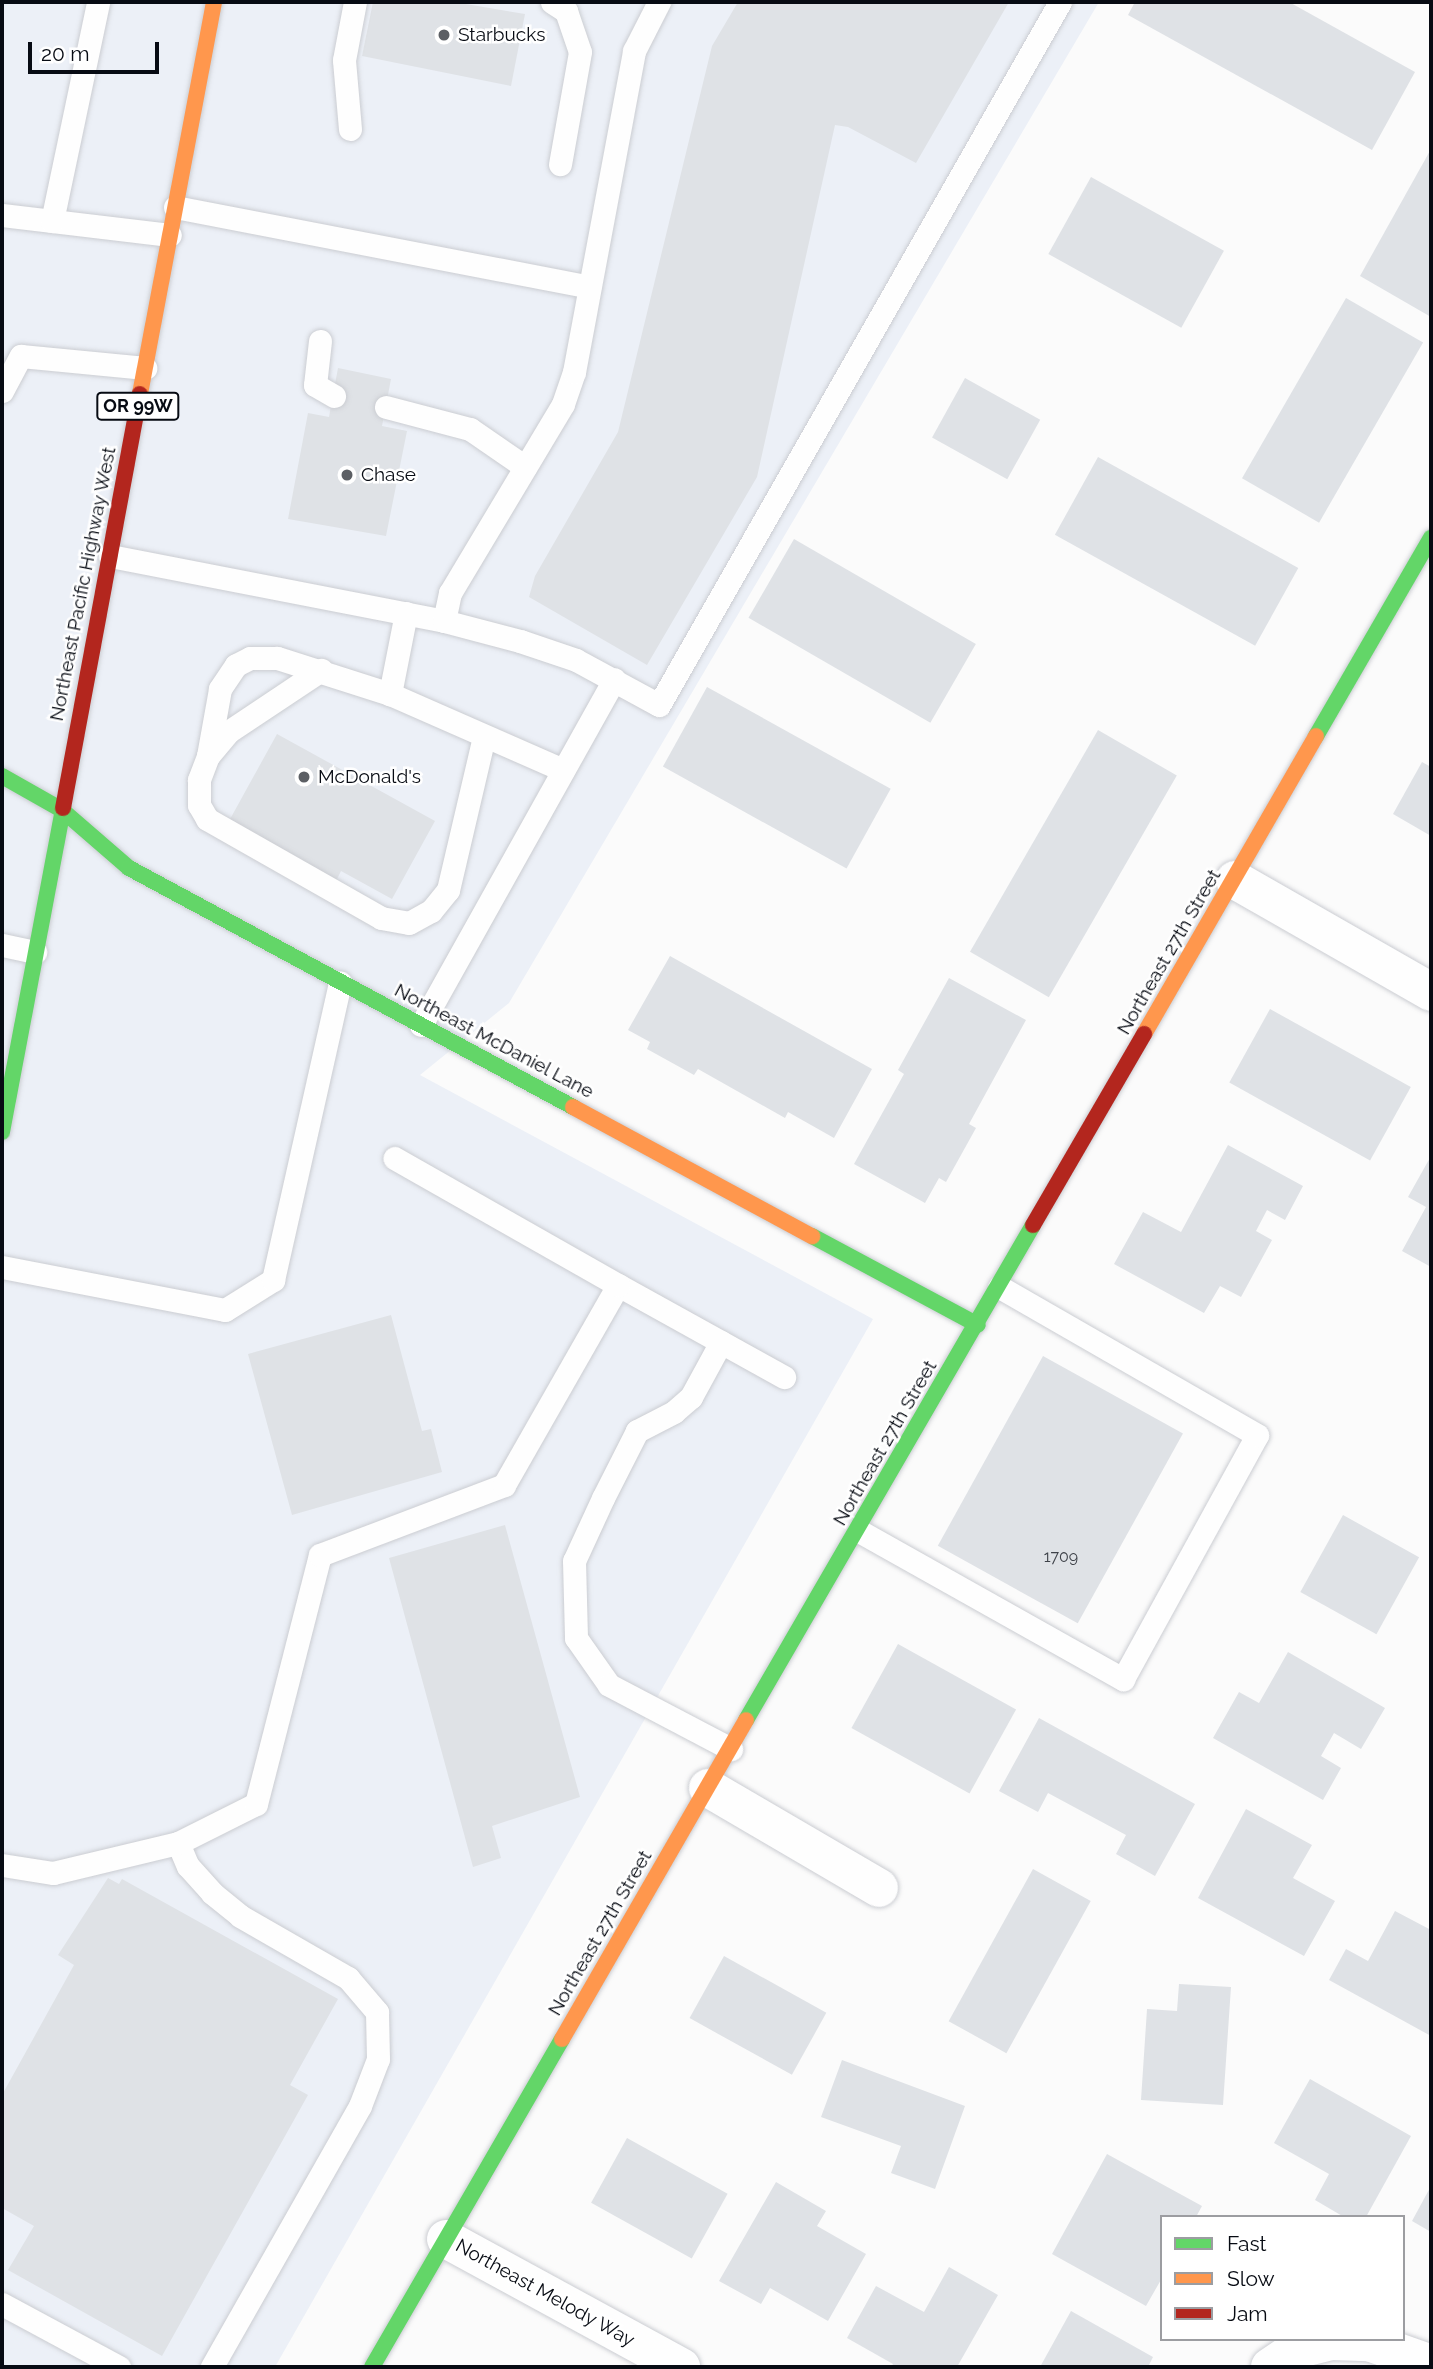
<!DOCTYPE html>
<html>
<head>
<meta charset="utf-8">
<style>
  body { margin:0 }
  #map { position:relative; width:1433px; height:2369px; overflow:hidden; background:#fbfbfb; font-family:Raleway,sans-serif }
  div>[style] { position:absolute }
  .built>* { inset:0; background:#ecf0f7 }
  .building>* { inset:0; background:#dfe2e6; transform-origin:0 0 }
  .roads { filter:drop-shadow(0 0 2px #cbcdd2) drop-shadow(0 0 2px #cbcdd2) }
  .lane>* { height:23px; margin:-11.5px; padding:0 11.5px; transform-origin:11.5px; border-radius:11.5px; background:#fefefe }
  .street>* { height:38px; margin:-19px; padding:0 19px; transform-origin:19px; border-radius:19px; background:#fefefe }
  .fast>* { height:16px; margin:-8px; padding:0 8px; transform-origin:8px; border-radius:8px; background:#63d668 }
  .slow>* { height:16px; margin:-8px; padding:0 8px; transform-origin:8px; border-radius:8px; background:#ff974d }
  .jam>* { height:16px; margin:-8px; padding:0 8px; transform-origin:8px; border-radius:8px; background:#b3261e }
  .dots>* { width:19px; height:19px; translate:-50% -50%; box-sizing:border-box; border:4px solid #fff; border-radius:50% }
  span { translate:-50% -50%; white-space:nowrap; text-align:center; line-height:1.15; -webkit-text-stroke:5px #fff; paint-order:stroke }
  .number-label { font-size:16px; color:#3e4249 }
  .number-label span { -webkit-text-stroke-width:0 }
  .shield-label span { padding:2px 5px; background:#fff; border:2px solid; border-radius:5px; -webkit-text-stroke-width:0 }
  .shield-label { font-size:18px; color:#070b13; font-weight:700 }
  .poi-label { font-size:19px; color:#070b13 }
  .left { translate:0 -50%; text-align:left }
  .street-label { font-size:19px; color:#070b13 }
  .frame { position:absolute; inset:0; border:4px solid #070b13; pointer-events:none }
  .legend { position:absolute; left:1160px; top:2215px; width:245px; height:126px; box-sizing:border-box; background:#fff; border:2px solid #9c9da1; margin:0; padding:9px 12px; list-style:none; font-size:21px; color:#070b13 }
  .legend li { display:flex; align-items:center; gap:14px; height:35px }
  .legend b { width:35px; border:2px solid #9c9da1 }
  .scale { position:absolute; left:28px; top:42px; width:131px; height:32px; box-sizing:border-box; border:4px solid #070b13; border-top:0; padding-left:9px; font-size:21px; line-height:24px; white-space:nowrap; color:#070b13; -webkit-text-stroke:5px #fff; paint-order:stroke }
</style>
</head>
<body>
<div id="map">
  <div class="built">
    <div style="clip-path:polygon(2px 2px,1099px 2px,509px 1003px,420px 1075px,873px 1319px,275px 2367px,2px 2367px)"></div>
  </div>
  <div class="building">
    <div style="clip-path:polygon(373px 2px,454px 2px,525px 14px,511px 86px,362px 56px)"></div>
    <div style="clip-path:polygon(738px 2px,1009px 2px,916px 163px,848px 127px,835px 125px,757px 477px,647px 665px,529px 597px,535px 576px,618px 432px,712px 46px)"></div>
    <div style="clip-path:polygon(1135px 2px,1289px 2px,1415px 72px,1372px 150px,1128px 15px)"></div>
    <div style="clip-path:polygon(1431px 149px,1431px 317px,1360px 276px)"></div>
    <div style="left:1091px;top:177px;width:152px;height:88px;rotate:29deg"></div>
    <div style="left:1346px;top:298px;width:89px;height:208px;rotate:30deg"></div>
    <div style="clip-path:polygon(338px 368px,391px 379px,382px 426px,407px 431px,386px 536px,288px 519px,308px 413px,329px 417px)"></div>
    <div style="left:965px;top:378px;width:86px;height:68px;rotate:29deg"></div>
    <div style="left:1098px;top:457px;width:229px;height:89px;rotate:29deg"></div>
    <div style="left:794px;top:539px;width:210px;height:91px;rotate:30deg"></div>
    <div style="left:707px;top:687px;width:210px;height:91px;rotate:29deg"></div>
    <div style="left:1098px;top:730px;width:91px;height:256px;rotate:30deg"></div>
    <div style="clip-path:polygon(277px 734px,435px 821px,392px 899px,341px 871px,336px 881px,229px 821px)"></div>
    <div style="clip-path:polygon(1422px 762px,1431px 767px,1431px 836px,1393px 814px)"></div>
    <div style="clip-path:polygon(670px 956px,872px 1069px,834px 1138px,788px 1112px,785px 1118px,698px 1069px,694px 1075px,647px 1049px,650px 1042px,628px 1030px)"></div>
    <div style="clip-path:polygon(949px 978px,1026px 1020px,969px 1124px,976px 1128px,946px 1182px,939px 1178px,925px 1203px,854px 1164px,904px 1074px,898px 1070px)"></div>
    <div style="left:1270px;top:1009px;width:161px;height:84px;rotate:29deg"></div>
    <div style="clip-path:polygon(1228px 1145px,1303px 1186px,1285px 1220px,1267px 1210px,1256px 1231px,1272px 1240px,1241px 1297px,1220px 1286px,1204px 1313px,1114px 1264px,1143px 1212px,1181px 1232px)"></div>
    <div style="clip-path:polygon(1431px 1156px,1431px 1267px,1402px 1251px,1426px 1207px,1408px 1197px)"></div>
    <div style="clip-path:polygon(391px 1315px,422px 1431px,431px 1429px,442px 1472px,292px 1515px,248px 1354px)"></div>
    <div style="left:1043px;top:1356px;width:160px;height:217px;rotate:29deg"></div>
    <div style="left:1343px;top:1515px;width:87px;height:88px;rotate:29deg"></div>
    <div style="clip-path:polygon(505px 1525px,580px 1797px,492px 1826px,501px 1858px,473px 1867px,389px 1558px)"></div>
    <div style="left:898px;top:1644px;width:135px;height:96px;rotate:29deg"></div>
    <div style="clip-path:polygon(1288px 1652px,1385px 1708px,1361px 1749px,1334px 1733px,1321px 1756px,1341px 1768px,1323px 1800px,1213px 1738px,1239px 1692px,1259px 1703px)"></div>
    <div style="clip-path:polygon(1039px 1718px,1195px 1804px,1155px 1876px,1116px 1854px,1126px 1835px,1048px 1793px,1038px 1812px,999px 1791px)"></div>
    <div style="clip-path:polygon(1246px 1809px,1312px 1845px,1293px 1878px,1335px 1901px,1304px 1956px,1198px 1898px)"></div>
    <div style="left:1033px;top:1869px;width:66px;height:174px;rotate:29deg"></div>
    <div style="clip-path:polygon(108px 1878px,119px 1884px,122px 1879px,338px 1999px,290px 2085px,308px 2095px,162px 2356px,8px 2270px,34px 2226px,2px 2208px,2px 2095px,74px 1965px,58px 1955px)"></div>
    <div style="clip-path:polygon(1395px 1911px,1431px 1930px,1431px 2036px,1329px 1980px,1346px 1949px,1368px 1961px)"></div>
    <div style="left:724px;top:1956px;width:117px;height:71px;rotate:29deg"></div>
    <div style="clip-path:polygon(1179px 1984px,1231px 1987px,1223px 2105px,1141px 2100px,1147px 2009px,1177px 2011px)"></div>
    <div style="clip-path:polygon(842px 2060px,965px 2106px,935px 2189px,891px 2173px,901px 2146px,821px 2117px)"></div>
    <div style="clip-path:polygon(1310px 2079px,1411px 2136px,1366px 2217px,1344px 2217px,1315px 2200px,1329px 2174px,1274px 2143px)"></div>
    <div style="left:627px;top:2138px;width:115px;height:74px;rotate:29deg"></div>
    <div style="clip-path:polygon(1107px 2154px,1202px 2206px,1196px 2217px,1162px 2217px,1162px 2278px,1146px 2306px,1052px 2254px)"></div>
    <div style="clip-path:polygon(776px 2182px,826px 2211px,817px 2226px,866px 2254px,828px 2321px,770px 2288px,761px 2304px,719px 2281px)"></div>
    <div style="clip-path:polygon(1431px 2186px,1431px 2232px,1412px 2221px)"></div>
    <div style="clip-path:polygon(949px 2267px,998px 2295px,957px 2367px,891px 2367px,893px 2364px,847px 2338px,876px 2286px,924px 2312px)"></div>
    <div style="clip-path:polygon(1071px 2311px,1153px 2357px,1148px 2367px,1040px 2367px)"></div>
  </div>
  <div class="roads">
    <div class="lane">
      <div style="left:552px;top:2px;width:17px;rotate:33deg"></div>
      <div style="left:566px;top:11px;width:43px;rotate:71.1deg"></div>
      <div style="left:580px;top:52px;width:114px;rotate:100.1deg"></div>
      <div style="left:350px;top:129px;width:69px;rotate:-95deg"></div>
      <div style="left:344px;top:60px;width:59px;rotate:-79.3deg"></div>
      <div style="left:175px;top:207px;width:422px;rotate:10.9deg"></div>
      <div style="left:2px;top:215px;width:169px;rotate:6.8deg"></div>
      <div style="left:52px;top:221px;width:224px;rotate:-78.1deg"></div>
      <div style="left:320px;top:341px;width:44px;rotate:96.5deg"></div>
      <div style="left:315px;top:385px;width:22px;rotate:30deg"></div>
      <div style="left:2px;top:391px;width:40px;rotate:-62deg"></div>
      <div style="left:21px;top:356px;width:125px;rotate:5.5deg"></div>
      <div style="left:386px;top:407px;width:87px;rotate:14.7deg"></div>
      <div style="left:470px;top:429px;width:67px;rotate:34.6deg"></div>
      <div style="left:110px;top:556px;width:340px;rotate:11deg"></div>
      <div style="left:444px;top:621px;width:79px;rotate:14.7deg"></div>
      <div style="left:520px;top:641px;width:59px;rotate:18.7deg"></div>
      <div style="left:576px;top:660px;width:94px;rotate:28.5deg"></div>
      <div style="left:659px;top:705px;width:809px;rotate:-60.3deg"></div>
      <div style="left:406px;top:613px;width:83px;rotate:101.2deg"></div>
      <div style="left:390px;top:694px;width:189px;rotate:23.7deg"></div>
      <div style="left:444px;top:621px;width:29px;rotate:-78deg"></div>
      <div style="left:450px;top:593px;width:220px;rotate:-59.1deg"></div>
      <div style="left:563px;top:404px;width:34px;rotate:-71deg"></div>
      <div style="left:574px;top:372px;width:327px;rotate:-79.4deg"></div>
      <div style="left:634px;top:51px;width:55px;rotate:-63deg"></div>
      <div style="left:390px;top:694px;width:119px;rotate:-162.3deg"></div>
      <div style="left:277px;top:658px;width:27px;rotate:180deg"></div>
      <div style="left:250px;top:658px;width:16px;rotate:153deg"></div>
      <div style="left:236px;top:665px;width:29px;rotate:124deg"></div>
      <div style="left:220px;top:689px;width:68px;rotate:100.2deg"></div>
      <div style="left:208px;top:756px;width:26px;rotate:111deg"></div>
      <div style="left:199px;top:780px;width:25px;rotate:90deg"></div>
      <div style="left:199px;top:805px;width:16px;rotate:60deg"></div>
      <div style="left:207px;top:819px;width:200px;rotate:29.6deg"></div>
      <div style="left:381px;top:918px;width:28px;rotate:10deg"></div>
      <div style="left:409px;top:923px;width:25px;rotate:-29deg"></div>
      <div style="left:431px;top:911px;width:27px;rotate:-51deg"></div>
      <div style="left:448px;top:890px;width:158px;rotate:-76.8deg"></div>
      <div style="left:208px;top:756px;width:31px;rotate:-50deg"></div>
      <div style="left:228px;top:732px;width:112px;rotate:-33.7deg"></div>
      <div style="left:2px;top:945px;width:34px;rotate:12deg"></div>
      <div style="left:421px;top:1025px;width:396px;rotate:-60.8deg"></div>
      <div style="left:2px;top:1267px;width:227px;rotate:10.9deg"></div>
      <div style="left:225px;top:1310px;width:57px;rotate:-32deg"></div>
      <div style="left:273px;top:1280px;width:305px;rotate:-77.3deg"></div>
      <div style="left:618px;top:1285px;width:190px;rotate:29deg"></div>
      <div style="left:721px;top:1342px;width:63px;rotate:118.6deg"></div>
      <div style="left:691px;top:1397px;width:23px;rotate:139deg"></div>
      <div style="left:674px;top:1412px;width:42px;rotate:152.8deg"></div>
      <div style="left:637px;top:1431px;width:75px;rotate:116.9deg"></div>
      <div style="left:603px;top:1498px;width:69px;rotate:114.7deg"></div>
      <div style="left:574px;top:1561px;width:77px;rotate:88.5deg"></div>
      <div style="left:576px;top:1638px;width:57px;rotate:54.9deg"></div>
      <div style="left:609px;top:1685px;width:138px;rotate:27.7deg"></div>
      <div style="left:859px;top:1531px;width:303px;rotate:29.3deg"></div>
      <div style="left:1123px;top:1679px;width:278px;rotate:-61.2deg"></div>
      <div style="left:1257px;top:1435px;width:297px;rotate:-150.1deg"></div>
      <div style="left:178px;top:1843px;width:25px;rotate:67deg"></div>
      <div style="left:188px;top:1866px;width:36px;rotate:48deg"></div>
      <div style="left:212px;top:1893px;width:36px;rotate:39deg"></div>
      <div style="left:240px;top:1916px;width:125px;rotate:29.9deg"></div>
      <div style="left:348px;top:1978px;width:45px;rotate:49.5deg"></div>
      <div style="left:377px;top:2012px;width:47px;rotate:88.8deg"></div>
      <div style="left:378px;top:2059px;width:50px;rotate:111deg"></div>
      <div style="left:360px;top:2106px;width:300px;rotate:119.6deg"></div>
      <div style="left:2px;top:1865px;width:52px;rotate:8.9deg"></div>
      <div style="left:53px;top:1873px;width:129px;rotate:-13.5deg"></div>
      <div style="left:178px;top:1843px;width:87px;rotate:-26.6deg"></div>
      <div style="left:256px;top:1804px;width:257px;rotate:-75.6deg"></div>
      <div style="left:320px;top:1555px;width:197px;rotate:-20.8deg"></div>
      <div style="left:504px;top:1485px;width:230px;rotate:-60.3deg"></div>
      <div style="left:618px;top:1285px;width:257px;rotate:-150.4deg"></div>
      <div style="left:2px;top:2304px;width:133px;rotate:28.3deg"></div>
    </div>
    <div class="street">
      <div style="left:1235px;top:880px;width:226px;rotate:29.7deg"></div>
      <div style="left:708px;top:1788px;width:198px;rotate:30.3deg"></div>
      <div style="left:446px;top:2239px;width:268px;rotate:28.6deg"></div>
      <div style="left:1270px;top:2367px;width:30px;rotate:-34deg"></div>
      <div style="left:1295px;top:2350px;width:38px;rotate:-14deg"></div>
      <div style="left:1332px;top:2341px;width:37px;rotate:2deg"></div>
      <div style="left:1369px;top:2342px;width:66px;rotate:19.5deg"></div>
    </div>
    <div class="fast">
      <div style="left:1316px;top:736px;width:229px;rotate:-59.9deg"></div>
      <div style="left:2px;top:776px;width:69px;rotate:29.5deg"></div>
      <div style="left:62px;top:810px;width:89px;rotate:40.9deg"></div>
      <div style="left:129px;top:868px;width:504px;rotate:28.29deg"></div>
      <div style="left:2px;top:1132px;width:330px;rotate:-79.3deg"></div>
      <div style="left:812px;top:1236px;width:188px;rotate:28.2deg"></div>
      <div style="left:746px;top:1720px;width:572px;rotate:-59.89deg"></div>
      <div style="left:372px;top:2367px;width:379px;rotate:-59.9deg"></div>
    </div>
    <div class="slow">
      <div style="left:140px;top:394px;width:399px;rotate:-79.3deg"></div>
      <div style="left:1144px;top:1034px;width:344px;rotate:-60deg"></div>
      <div style="left:573px;top:1107px;width:272px;rotate:28.4deg"></div>
      <div style="left:562px;top:2039px;width:368px;rotate:-60deg"></div>
    </div>
    <div class="jam">
      <div style="left:63px;top:808px;width:421px;rotate:-79.5deg"></div>
      <div style="left:1033px;top:1225px;width:221px;rotate:-59.8deg"></div>
    </div>
  </div>
  <div class="dots">
    <div style="left:444px;top:35px;background:#5c5f64"></div>
    <div style="left:347px;top:475px;background:#5c5f64"></div>
    <div style="left:304px;top:777px;background:#5c5f64"></div>
  </div>
  <div class="number-label">
    <span style="left:1061px;top:1557px">1709</span>
  </div>
  <div class="shield-label">
    <span style="left:138px;top:406px">OR 99W</span>
  </div>
  <div class="poi-label">
    <span class="left" style="left:458px;top:35px">Starbucks</span>
    <span class="left" style="left:361px;top:475px">Chase</span>
    <span class="left" style="left:318px;top:777px">McDonald's</span>
  </div>
  <div class="street-label">
    <span style="left:83px;top:584px;rotate:-79deg">Northeast Pacific Highway West</span>
    <span style="left:1169px;top:952px;rotate:-60deg">Northeast 27th Street</span>
    <span style="left:494px;top:1041px;rotate:28deg">Northeast McDaniel Lane</span>
    <span style="left:885px;top:1443px;rotate:-60deg">Northeast 27th Street</span>
    <span style="left:600px;top:1933px;rotate:-60deg">Northeast 27th Street</span>
    <span style="left:545px;top:2293px;rotate:29deg">Northeast Melody Way</span>
  </div>
  <div class="frame"></div>
  <ul class="legend">
  <li><b style="height:9px;background:#63d668"></b>Fast</li>
  <li><b style="height:9px;background:#ff974d"></b>Slow</li>
  <li><b style="height:9px;background:#b3261e"></b>Jam</li>
  </ul>
  <div class="scale">20 m</div>
</div>
</body>
</html>
